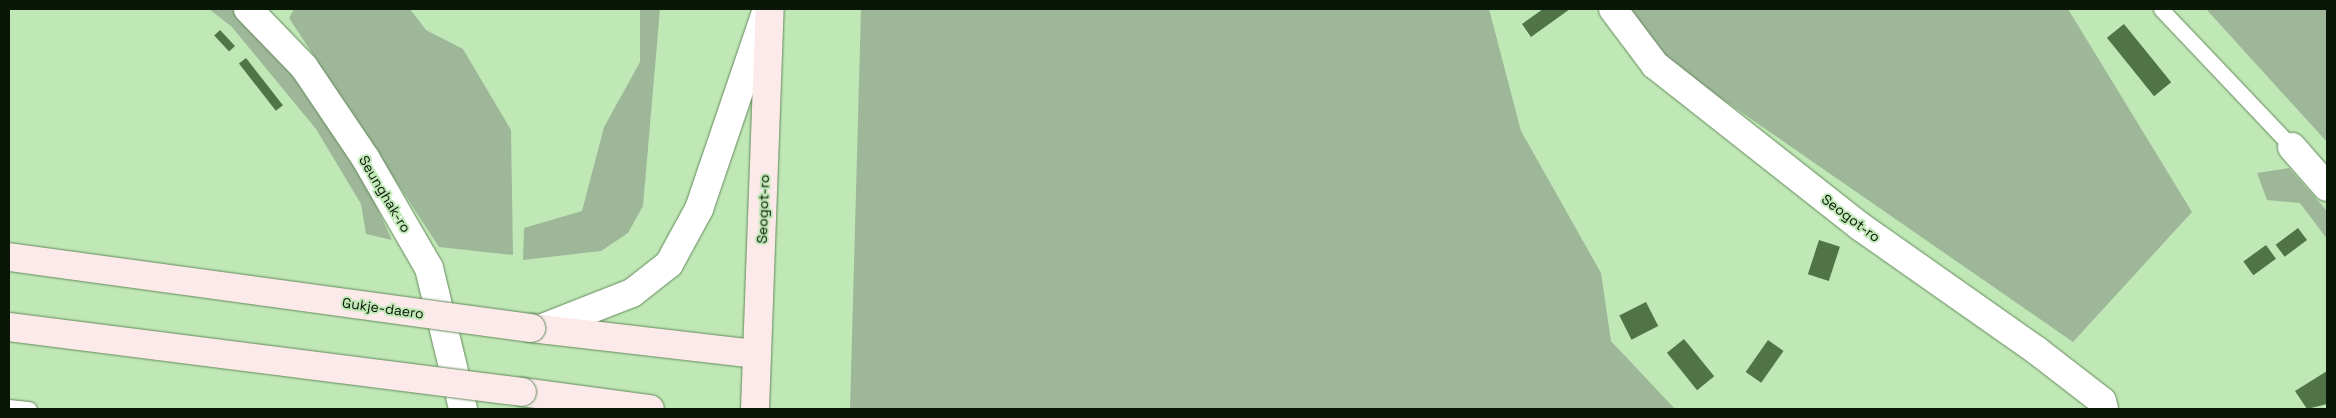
<!DOCTYPE html>
<html>
<head>
<meta charset="utf-8">
<style>
  body { margin:0 }
  #map { position:relative; width:2336px; height:418px; overflow:hidden; background:#c0e8b6; font-family:"Space Grotesk",sans-serif }
  div>[style] { position:absolute }
  .green>* { inset:0; background:#9fb799 }
  .building>* { inset:0; background:#507447; transform-origin:0 0 }
  .roads { filter:drop-shadow(0 0 1px #64895c) drop-shadow(0 0 1px #64895c) }
  .service>* { height:15px; margin:-7.5px; padding:0 7.5px; transform-origin:7.5px; border-radius:7.5px; background:#fff }
  .minor>* { height:28px; margin:-14px; padding:0 14px; transform-origin:14px; border-radius:14px; background:#fff }
  .tertiary>* { height:28px; margin:-14px; padding:0 14px; transform-origin:14px; border-radius:14px; background:#fff }
  .secondary>* { height:28px; margin:-14px; padding:0 14px; transform-origin:14px; border-radius:14px; background:#fceaea }
  .bridges { filter:drop-shadow(0 0 1px #64895c) drop-shadow(0 0 1px #64895c) }
  .secondary-bridge>* { height:28px; margin:-14px; padding:0 14px; transform-origin:14px; border-radius:14px; background:#fceaea }
  span { translate:-50% -50%; white-space:nowrap; text-align:center; line-height:1.15; -webkit-text-stroke:4px #c0e8b6; paint-order:stroke }
  .street-label { font-size:14px; color:#091706 }
  .frame { position:absolute; inset:0; border:10px solid #091706; pointer-events:none }
</style>
</head>
<body>
<div id="map">
  <div class="green">
    <div style="clip-path:polygon(209px 9px,232px 9px,242px 15px,306px 91px,360px 171px,392px 240px,366px 234px,361px 204px,316px 129px,232px 27px)"></div>
    <div style="clip-path:polygon(294px 9px,410px 9px,426px 30px,463px 49px,511px 130px,513px 255px,439px 247px,289px 18px)"></div>
    <div style="clip-path:polygon(640px 9px,660px 9px,643px 206px,628px 233px,601px 251px,523px 260px,524px 228px,582px 211px,604px 127px,640px 62px)"></div>
    <div style="clip-path:polygon(861px 9px,1489px 9px,1521px 131px,1601px 273px,1611px 341px,1675px 409px,850px 409px)"></div>
    <div style="clip-path:polygon(1630px 9px,2068px 9px,2192px 212px,2073px 342px,1673px 65px)"></div>
    <div style="clip-path:polygon(2206px 9px,2327px 9px,2327px 142px)"></div>
    <div style="clip-path:polygon(2289px 168px,2327px 211px,2327px 239px,2300px 203px,2267px 200px,2257px 173px)"></div>
  </div>
  <div class="building">
    <div style="clip-path:polygon(1543px 9px,1570px 9px,1531px 37px,1522px 24px)"></div>
    <div style="left:2124px;top:24px;width:75px;height:22px;rotate:51deg"></div>
    <div style="left:220px;top:30px;width:22px;height:8px;rotate:47deg"></div>
    <div style="left:246px;top:58px;width:60px;height:9px;rotate:52deg"></div>
    <div style="left:2298px;top:228px;width:15px;height:28px;rotate:53deg"></div>
    <div style="left:1819px;top:240px;width:22px;height:36px;rotate:18deg"></div>
    <div style="left:2266px;top:245px;width:17px;height:28px;rotate:54deg"></div>
    <div style="left:1646px;top:302px;width:27px;height:30px;rotate:63deg"></div>
    <div style="left:1684px;top:339px;width:48px;height:22px;rotate:51deg"></div>
    <div style="left:1768px;top:340px;width:19px;height:39px;rotate:35deg"></div>
    <div style="clip-path:polygon(2327px 371px,2327px 404px,2307px 409px,2295px 391px)"></div>
  </div>
  <div class="roads">
    <div class="service">
      <div style="left:2161px;top:9px;width:190px;rotate:46.5deg"></div>
      <div style="left:9px;top:407px;width:20px;rotate:6deg"></div>
    </div>
    <div class="minor">
      <div style="left:248px;top:9px;width:81px;rotate:46deg"></div>
      <div style="left:304px;top:67px;width:111px;rotate:56deg"></div>
      <div style="left:366px;top:159px;width:126px;rotate:60deg"></div>
      <div style="left:429px;top:268px;width:145px;rotate:76.4deg"></div>
      <div style="left:1613px;top:9px;width:70px;rotate:53.1deg"></div>
      <div style="left:1655px;top:65px;width:262px;rotate:38.2deg"></div>
      <div style="left:1861px;top:227px;width:214px;rotate:35.1deg"></div>
      <div style="left:2036px;top:350px;width:83px;rotate:37.7deg"></div>
      <div style="left:2102px;top:401px;width:8px;rotate:76deg"></div>
      <div style="left:2292px;top:147px;width:53px;rotate:48.8deg"></div>
    </div>
    <div class="tertiary">
      <div style="left:540px;top:329px;width:99px;rotate:-21.4deg"></div>
      <div style="left:632px;top:293px;width:47px;rotate:-38.1deg"></div>
      <div style="left:669px;top:264px;width:63px;rotate:-61.4deg"></div>
      <div style="left:699px;top:209px;width:211px;rotate:-71.2deg"></div>
    </div>
    <div class="secondary">
      <div style="left:531px;top:328px;width:227px;rotate:6.6deg"></div>
      <div style="left:522px;top:392px;width:129px;rotate:7.6deg"></div>
      <div style="left:755px;top:409px;width:400px;rotate:-87.9deg"></div>
    </div>
  </div>
  <div class="bridges">
    <div class="secondary-bridge">
      <div style="left:9px;top:257px;width:527px;rotate:7.75deg"></div>
      <div style="left:9px;top:327px;width:517px;rotate:7.22deg"></div>
    </div>
  </div>
  <div class="street-label">
    <span style="left:385px;top:194px;rotate:59deg">Seunghak-ro</span>
    <span style="left:763px;top:209px;rotate:-88deg">Seogot-ro</span>
    <span style="left:1851px;top:218px;rotate:37deg">Seogot-ro</span>
    <span style="left:383px;top:308px;rotate:8deg">Gukje-daero</span>
  </div>
  <div class="frame"></div>
</div>
</body>
</html>
